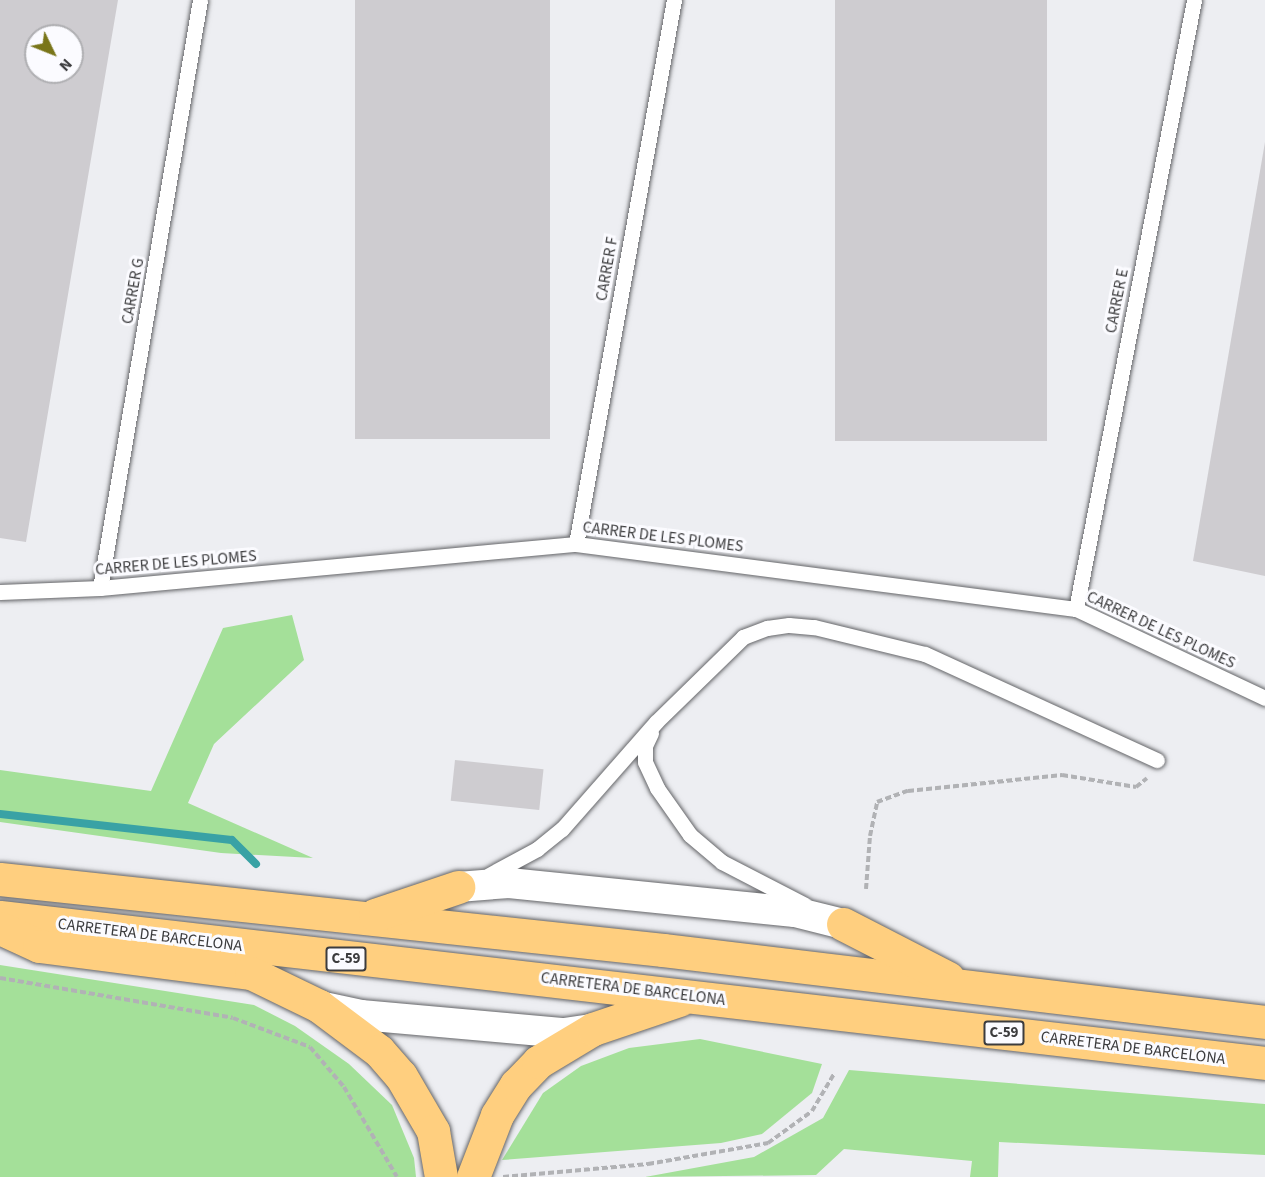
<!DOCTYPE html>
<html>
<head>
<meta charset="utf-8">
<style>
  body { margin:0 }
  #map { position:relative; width:1265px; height:1177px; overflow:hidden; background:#edeef2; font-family:"Source Sans 3",sans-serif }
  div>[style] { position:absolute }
  .green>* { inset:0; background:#a4e099 }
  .stream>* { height:8px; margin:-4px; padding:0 4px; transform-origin:4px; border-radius:4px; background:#39a2a5 }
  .building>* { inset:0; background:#ceccd0; transform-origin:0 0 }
  .path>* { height:4px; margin-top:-2px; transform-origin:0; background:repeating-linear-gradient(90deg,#b1b2b5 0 6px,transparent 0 9px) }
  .roads { filter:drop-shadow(0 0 2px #646568) drop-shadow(0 0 2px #646568) }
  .lane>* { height:15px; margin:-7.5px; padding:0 7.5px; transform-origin:7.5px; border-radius:7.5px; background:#fff }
  .street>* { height:30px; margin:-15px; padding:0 15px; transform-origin:15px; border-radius:15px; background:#fff }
  .highway>* { height:33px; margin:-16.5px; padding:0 16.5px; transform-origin:16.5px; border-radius:16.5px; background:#ffcf7f }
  span { translate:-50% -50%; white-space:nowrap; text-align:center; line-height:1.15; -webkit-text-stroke:6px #fbfbff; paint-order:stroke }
  .shield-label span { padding:2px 4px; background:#fbfbff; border:2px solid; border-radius:4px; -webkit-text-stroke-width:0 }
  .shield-label { font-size:15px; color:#3c3c3e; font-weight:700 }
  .street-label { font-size:16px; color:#3c3c3e }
  .north { position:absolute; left:24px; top:24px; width:60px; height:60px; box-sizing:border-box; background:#fbfbff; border:2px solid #afafb2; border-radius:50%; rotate:133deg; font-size:16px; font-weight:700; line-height:24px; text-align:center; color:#3c3c3e }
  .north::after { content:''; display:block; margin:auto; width:21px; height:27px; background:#797519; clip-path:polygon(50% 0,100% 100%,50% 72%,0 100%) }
</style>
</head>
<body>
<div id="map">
  <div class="green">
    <div style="clip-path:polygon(292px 615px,304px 660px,214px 744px,188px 803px,313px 858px,221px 853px,0 822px,0 770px,151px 791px,223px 628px)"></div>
    <div style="clip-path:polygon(0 965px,254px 1005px,295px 1026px,349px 1064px,392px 1105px,414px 1158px,416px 1177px,0 1177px)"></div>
    <div style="clip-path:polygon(700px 1039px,822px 1064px,812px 1093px,762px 1134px,721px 1143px,502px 1160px,543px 1093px,581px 1066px,629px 1048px)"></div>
    <div style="clip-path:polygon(849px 1070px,1265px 1104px,1265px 1155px,999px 1142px,998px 1177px,970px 1177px,972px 1161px,844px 1149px,816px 1175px,645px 1177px,754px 1157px,823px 1118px)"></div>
  </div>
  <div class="stream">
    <div style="left:0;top:814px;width:233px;rotate:6.4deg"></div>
    <div style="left:232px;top:840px;width:34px;rotate:45deg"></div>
  </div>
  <div class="building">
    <div style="clip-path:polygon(evenodd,0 0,118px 0,26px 542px,0 538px,0 0,36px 36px,72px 36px,72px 72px,36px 72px,36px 36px)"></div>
    <div style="left:355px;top:0;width:195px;height:439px"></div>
    <div style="left:835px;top:0;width:212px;height:441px"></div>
    <div style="clip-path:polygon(1265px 142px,1265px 576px,1193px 561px)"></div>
    <div style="left:455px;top:760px;width:89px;height:41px;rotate:6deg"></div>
  </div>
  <div class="path">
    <div style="left:866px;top:889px;width:53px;rotate:-85.7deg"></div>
    <div style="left:870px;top:836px;width:35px;rotate:-78deg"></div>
    <div style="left:877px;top:802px;width:33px;rotate:-20deg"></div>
    <div style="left:908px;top:791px;width:155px;rotate:-5.9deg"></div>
    <div style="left:1062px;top:775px;width:75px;rotate:9.2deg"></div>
    <div style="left:1136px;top:787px;width:14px;rotate:-39deg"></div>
    <div style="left:0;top:978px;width:236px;rotate:9.7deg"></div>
    <div style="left:233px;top:1018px;width:82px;rotate:20.6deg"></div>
    <div style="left:310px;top:1047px;width:52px;rotate:49.6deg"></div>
    <div style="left:344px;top:1087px;width:104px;rotate:59.5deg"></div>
    <div style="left:503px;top:1177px;width:146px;rotate:-5.1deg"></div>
    <div style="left:648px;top:1164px;width:122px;rotate:-9.9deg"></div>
    <div style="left:768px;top:1143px;width:54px;rotate:-36deg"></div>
    <div style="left:812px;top:1111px;width:43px;rotate:-59.3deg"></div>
  </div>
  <div class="roads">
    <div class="lane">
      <div style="left:576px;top:544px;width:553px;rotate:-79.79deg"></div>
      <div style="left:100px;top:588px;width:596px;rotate:-80.35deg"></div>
      <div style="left:0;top:592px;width:100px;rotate:-2.3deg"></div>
      <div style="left:100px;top:588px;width:478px;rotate:-5.3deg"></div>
      <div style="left:576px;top:544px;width:504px;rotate:7.41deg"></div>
      <div style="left:1076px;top:609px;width:209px;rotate:25.2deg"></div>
      <div style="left:1076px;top:609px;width:620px;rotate:-79.03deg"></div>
      <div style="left:651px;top:733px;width:14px;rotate:115deg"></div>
      <div style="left:645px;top:746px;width:16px;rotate:90deg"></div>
      <div style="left:645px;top:762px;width:29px;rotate:65deg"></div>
      <div style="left:657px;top:788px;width:57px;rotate:54.9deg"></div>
      <div style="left:690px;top:835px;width:42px;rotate:40.2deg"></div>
      <div style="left:722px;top:862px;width:93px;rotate:27.4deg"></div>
      <div style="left:489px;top:875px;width:55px;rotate:-28.4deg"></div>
      <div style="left:537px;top:849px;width:32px;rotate:-39deg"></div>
      <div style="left:562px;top:829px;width:142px;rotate:-48.7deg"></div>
      <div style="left:656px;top:722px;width:122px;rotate:-44.3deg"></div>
      <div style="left:743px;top:637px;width:26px;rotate:-21deg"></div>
      <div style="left:767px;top:628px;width:22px;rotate:-8deg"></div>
      <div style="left:789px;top:625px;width:25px;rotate:5deg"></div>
      <div style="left:814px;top:627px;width:114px;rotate:13.7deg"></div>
      <div style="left:925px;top:654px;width:255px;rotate:24.6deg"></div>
    </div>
    <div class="street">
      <div style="left:458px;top:887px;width:51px;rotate:-4.5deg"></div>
      <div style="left:509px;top:883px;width:287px;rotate:5.8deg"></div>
      <div style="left:795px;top:912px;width:49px;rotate:14deg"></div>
      <div style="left:319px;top:1006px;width:43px;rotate:12.1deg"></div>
      <div style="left:361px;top:1015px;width:204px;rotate:5.1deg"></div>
      <div style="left:564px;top:1033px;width:29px;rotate:-8deg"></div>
    </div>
    <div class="highway">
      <div style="left:0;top:879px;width:667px;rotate:6.11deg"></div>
      <div style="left:663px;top:950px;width:606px;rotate:6.82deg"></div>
      <div style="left:375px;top:915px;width:88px;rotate:-18.6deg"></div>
      <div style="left:0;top:917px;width:1273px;rotate:6.58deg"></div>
      <div style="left:843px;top:924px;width:118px;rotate:27.2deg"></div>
      <div style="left:0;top:928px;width:43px;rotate:24.8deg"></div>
      <div style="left:39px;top:946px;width:214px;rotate:7.3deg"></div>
      <div style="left:251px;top:973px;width:76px;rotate:25.9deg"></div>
      <div style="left:319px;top:1006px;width:75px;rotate:36.9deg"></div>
      <div style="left:379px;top:1051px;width:33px;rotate:49deg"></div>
      <div style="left:401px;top:1076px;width:64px;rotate:59.8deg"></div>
      <div style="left:433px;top:1131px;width:47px;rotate:80.1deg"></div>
      <div style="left:473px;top:1177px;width:66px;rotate:-68.8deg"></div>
      <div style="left:497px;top:1115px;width:36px;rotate:-58deg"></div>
      <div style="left:516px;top:1085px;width:32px;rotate:-46deg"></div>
      <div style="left:538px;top:1062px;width:64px;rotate:-31deg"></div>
      <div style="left:593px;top:1029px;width:91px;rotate:-18.6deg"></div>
    </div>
  </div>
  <div class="shield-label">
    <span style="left:346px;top:959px">C-59</span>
    <span style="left:1004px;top:1033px">C-59</span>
  </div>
  <div class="street-label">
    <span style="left:607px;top:269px;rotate:-80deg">CARRER F</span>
    <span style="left:133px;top:291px;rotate:-80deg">CARRER G</span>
    <span style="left:1117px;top:301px;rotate:-79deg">CARRER E</span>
    <span style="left:663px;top:537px;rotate:7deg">CARRER DE LES PLOMES</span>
    <span style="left:176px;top:563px;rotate:-5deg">CARRER DE LES PLOMES</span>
    <span style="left:1161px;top:630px;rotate:25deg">CARRER DE LES PLOMES</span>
    <span style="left:150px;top:935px;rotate:7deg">CARRETERA DE BARCELONA</span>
    <span style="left:633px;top:989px;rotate:7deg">CARRETERA DE BARCELONA</span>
    <span style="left:1133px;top:1048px;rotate:7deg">CARRETERA DE BARCELONA</span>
  </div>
  <div class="north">N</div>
</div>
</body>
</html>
